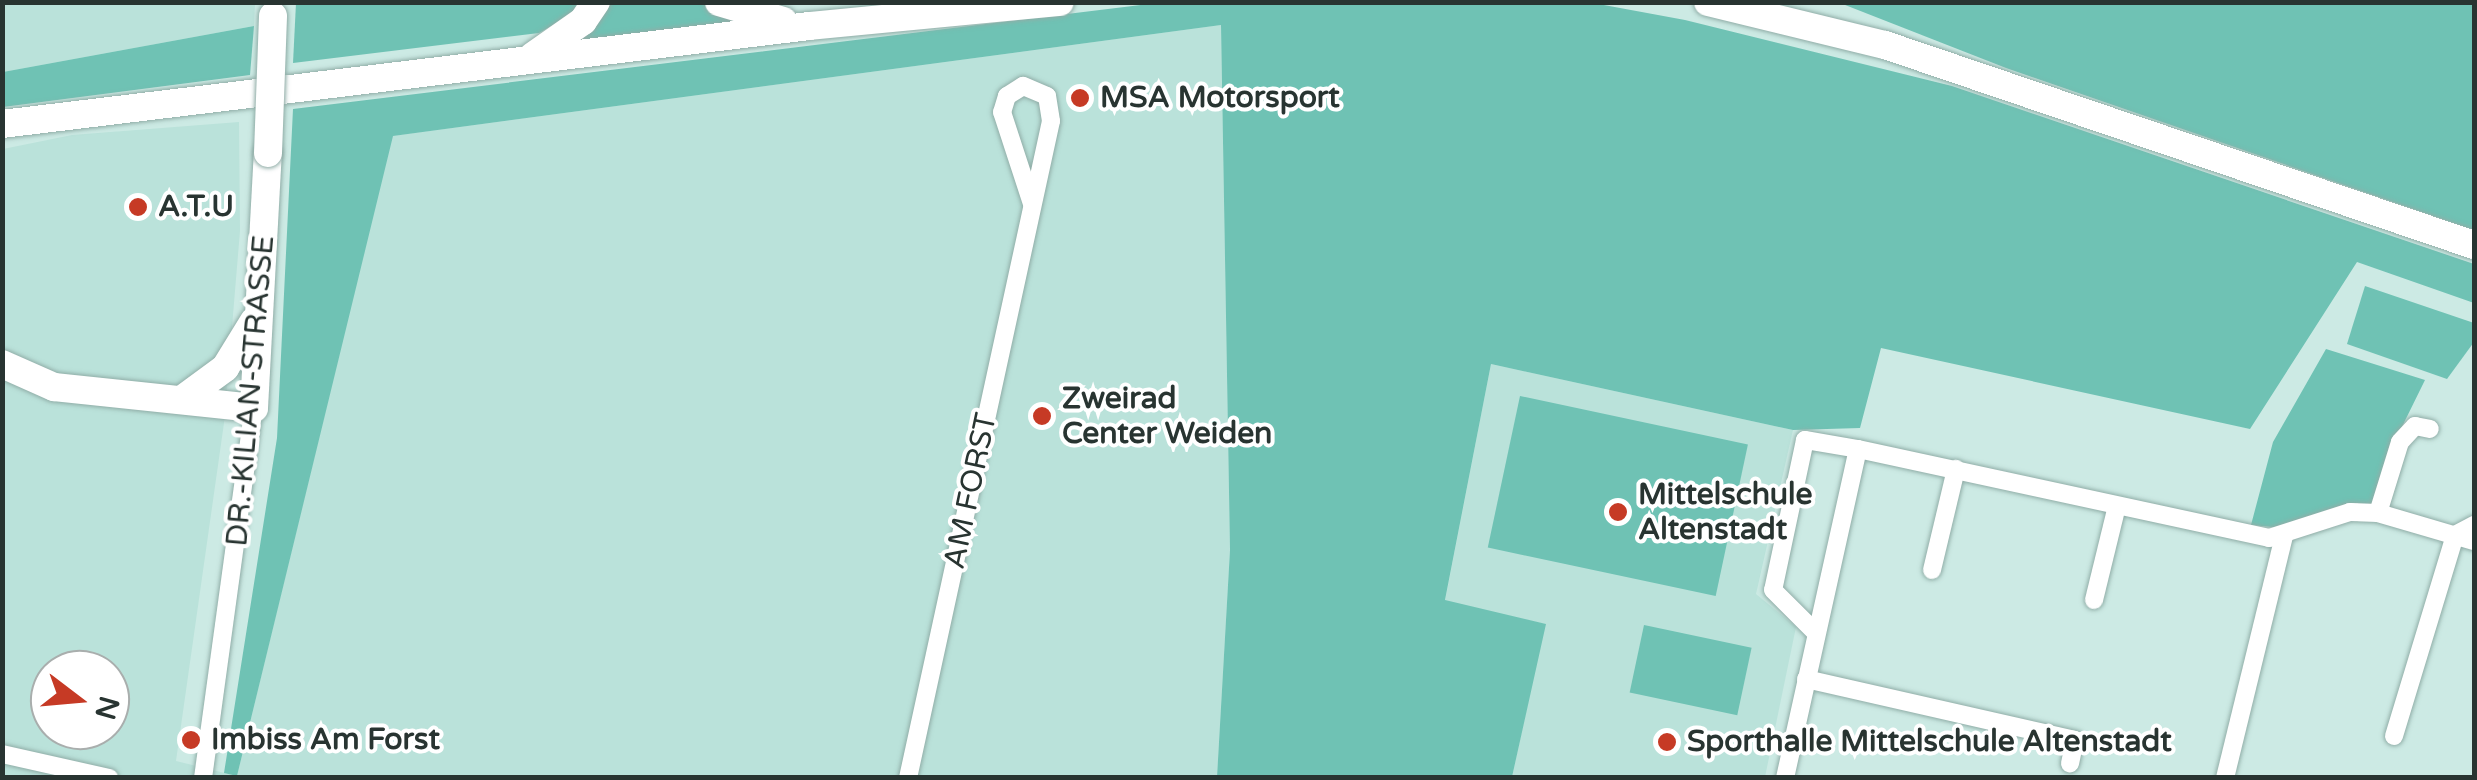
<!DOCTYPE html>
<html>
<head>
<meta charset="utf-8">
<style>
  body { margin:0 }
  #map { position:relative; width:2477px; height:780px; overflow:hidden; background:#cceae4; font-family:"Varela Round",sans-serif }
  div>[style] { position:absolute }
  .built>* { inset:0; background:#bae2da }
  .green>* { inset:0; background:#6fc2b4; transform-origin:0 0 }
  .roads { filter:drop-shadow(0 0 2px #90ada7) drop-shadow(0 0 2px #90ada7) }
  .street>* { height:18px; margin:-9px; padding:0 9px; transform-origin:9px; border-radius:9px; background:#fff }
  .primary>* { height:28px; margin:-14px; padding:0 14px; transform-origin:14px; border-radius:14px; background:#fff }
  .bridges { filter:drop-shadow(0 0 2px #90ada7) drop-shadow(0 0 2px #90ada7) }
  .primary-bridge>* { height:28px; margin:-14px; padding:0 14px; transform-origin:14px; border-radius:14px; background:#fff }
  .dots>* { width:28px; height:28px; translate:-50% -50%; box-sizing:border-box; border:5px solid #fff; border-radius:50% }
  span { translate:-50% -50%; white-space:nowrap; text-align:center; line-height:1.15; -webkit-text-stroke:8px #fff; paint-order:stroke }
  .poi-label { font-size:30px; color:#283431; font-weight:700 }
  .left { translate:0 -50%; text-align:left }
  .street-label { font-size:30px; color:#283431 }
  .frame { position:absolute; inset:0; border:5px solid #283431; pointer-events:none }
  .north { position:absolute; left:30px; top:650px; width:100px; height:100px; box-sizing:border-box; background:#fff; border:2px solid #a9aead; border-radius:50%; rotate:106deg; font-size:28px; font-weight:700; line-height:40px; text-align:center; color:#283431 }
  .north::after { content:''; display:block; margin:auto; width:35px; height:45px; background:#c63a25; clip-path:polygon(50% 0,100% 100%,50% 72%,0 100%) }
</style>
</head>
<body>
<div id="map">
  <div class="built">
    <div style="clip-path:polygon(3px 3px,255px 3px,254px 26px,3px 72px)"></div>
    <div style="clip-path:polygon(evenodd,1221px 25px,1230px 550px,1217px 777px,3px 778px,3px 149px,72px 135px,239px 122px,240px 231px,224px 423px,176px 761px,237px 776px,392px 136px,1221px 25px,50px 670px,110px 670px,110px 730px,50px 730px,50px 670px)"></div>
    <div style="clip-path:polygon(1491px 364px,1793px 430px,1756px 594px,1796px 627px,1765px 777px,1512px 777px,1545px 624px,1445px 601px)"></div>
  </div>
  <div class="green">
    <div style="clip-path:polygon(296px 3px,579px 3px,574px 13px,539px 33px,293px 63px)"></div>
    <div style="clip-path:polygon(612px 3px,710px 3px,740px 23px,570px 44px)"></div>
    <div style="clip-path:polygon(1157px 3px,1593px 3px,1685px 20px,1952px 86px,2474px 264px,2474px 303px,2357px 262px,2250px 429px,1881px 348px,1860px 428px,1793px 430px,1491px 364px,1445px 600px,1546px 624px,1512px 777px,1217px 777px,1230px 550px,1221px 25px,393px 136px,237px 776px,224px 773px,277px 438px,293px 109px)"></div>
    <div style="clip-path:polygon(1840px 3px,2474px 3px,2474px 230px,2006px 68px)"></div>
    <div style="clip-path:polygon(254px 26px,250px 75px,3px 107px,3px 72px)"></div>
    <div style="clip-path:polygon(2365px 286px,2474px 323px,2474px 342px,2447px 379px,2347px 344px)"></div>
    <div style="clip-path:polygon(2326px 349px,2425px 380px,2394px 443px,2376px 505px,2283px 528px,2251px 525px,2273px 442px)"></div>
    <div style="left:1520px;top:396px;width:233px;height:155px;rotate:12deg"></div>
    <div style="left:1644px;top:625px;width:110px;height:69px;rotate:12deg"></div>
  </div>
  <div class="roads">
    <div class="street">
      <div style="left:1858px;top:449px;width:421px;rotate:12.2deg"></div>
      <div style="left:2269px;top:538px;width:85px;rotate:-17.8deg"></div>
      <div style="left:2350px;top:512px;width:28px;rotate:2deg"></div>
      <div style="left:2378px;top:513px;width:100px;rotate:16.3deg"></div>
      <div style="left:2378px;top:513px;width:74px;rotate:-72.8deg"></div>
      <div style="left:2400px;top:442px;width:22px;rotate:-47deg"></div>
      <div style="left:2415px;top:426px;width:15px;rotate:11deg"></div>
      <div style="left:1932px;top:570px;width:104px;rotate:-76.6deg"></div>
      <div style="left:2094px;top:600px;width:97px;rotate:-76.3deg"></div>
      <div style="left:1806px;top:679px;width:276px;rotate:12.8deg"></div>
      <div style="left:2075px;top:740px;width:24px;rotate:102deg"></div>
      <div style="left:2394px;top:736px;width:210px;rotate:-73.1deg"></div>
      <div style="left:2455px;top:535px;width:21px;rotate:-28deg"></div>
      <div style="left:2px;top:754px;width:110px;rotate:12.6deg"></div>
      <div style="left:203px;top:778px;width:373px;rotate:-82.2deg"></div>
      <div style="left:908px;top:778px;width:672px;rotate:-77.72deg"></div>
      <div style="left:1051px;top:121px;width:25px;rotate:-99deg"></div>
      <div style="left:1047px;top:96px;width:26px;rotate:-157deg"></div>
      <div style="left:1023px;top:86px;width:19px;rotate:148deg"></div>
      <div style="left:1007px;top:96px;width:17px;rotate:107deg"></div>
      <div style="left:1002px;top:112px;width:97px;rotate:71.9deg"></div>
      <div style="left:1785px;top:778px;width:337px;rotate:-77.5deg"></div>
      <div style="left:1858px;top:449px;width:54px;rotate:-170.4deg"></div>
      <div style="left:1805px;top:440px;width:153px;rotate:102deg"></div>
      <div style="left:1773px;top:590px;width:59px;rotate:45deg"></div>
      <div style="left:2225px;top:778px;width:249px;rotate:-76.3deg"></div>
    </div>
    <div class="primary">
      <div style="left:719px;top:2px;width:67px;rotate:16.5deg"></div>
      <div style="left:1708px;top:2px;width:182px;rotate:13.7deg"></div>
      <div style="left:1885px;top:45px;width:622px;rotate:18.76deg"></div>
      <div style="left:533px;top:56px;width:61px;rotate:-35deg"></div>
      <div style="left:583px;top:21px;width:23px;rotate:-56deg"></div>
      <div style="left:2px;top:124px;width:813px;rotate:-6.92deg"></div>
      <div style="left:809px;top:26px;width:252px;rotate:-5.5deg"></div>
      <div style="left:2px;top:364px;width:57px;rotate:23.9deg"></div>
      <div style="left:54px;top:387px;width:201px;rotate:6deg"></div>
      <div style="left:254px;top:408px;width:255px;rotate:-86.9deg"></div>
      <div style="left:184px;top:398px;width:51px;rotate:-36.2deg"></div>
      <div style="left:225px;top:368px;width:55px;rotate:-58.3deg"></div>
    </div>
  </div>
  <div class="bridges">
    <div class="primary-bridge">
      <div style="left:268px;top:153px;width:137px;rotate:-87.9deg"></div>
    </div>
  </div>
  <div class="dots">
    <div style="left:1080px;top:98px;background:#c63a25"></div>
    <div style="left:138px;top:207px;background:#c63a25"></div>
    <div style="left:1042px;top:416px;background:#c63a25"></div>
    <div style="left:1618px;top:512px;background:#c63a25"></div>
    <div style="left:191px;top:740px;background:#c63a25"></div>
    <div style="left:1667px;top:742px;background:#c63a25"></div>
  </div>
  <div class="poi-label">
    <span class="left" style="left:1100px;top:98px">MSA Motorsport</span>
    <span class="left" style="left:158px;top:207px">A.T.U</span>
    <span class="left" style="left:1062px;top:416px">Zweirad<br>Center Weiden</span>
    <span class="left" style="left:1638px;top:512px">Mittelschule<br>Altenstadt</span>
    <span class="left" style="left:211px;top:740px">Imbiss Am Forst</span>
    <span class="left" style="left:1687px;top:742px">Sporthalle Mittelschule Altenstadt</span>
  </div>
  <div class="street-label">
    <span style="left:251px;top:391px;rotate:-85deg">DR.-KILIAN-STRASSE</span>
    <span style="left:971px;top:491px;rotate:-78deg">AM FORST</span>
  </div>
  <div class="frame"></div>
  <div class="north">N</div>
</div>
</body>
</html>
